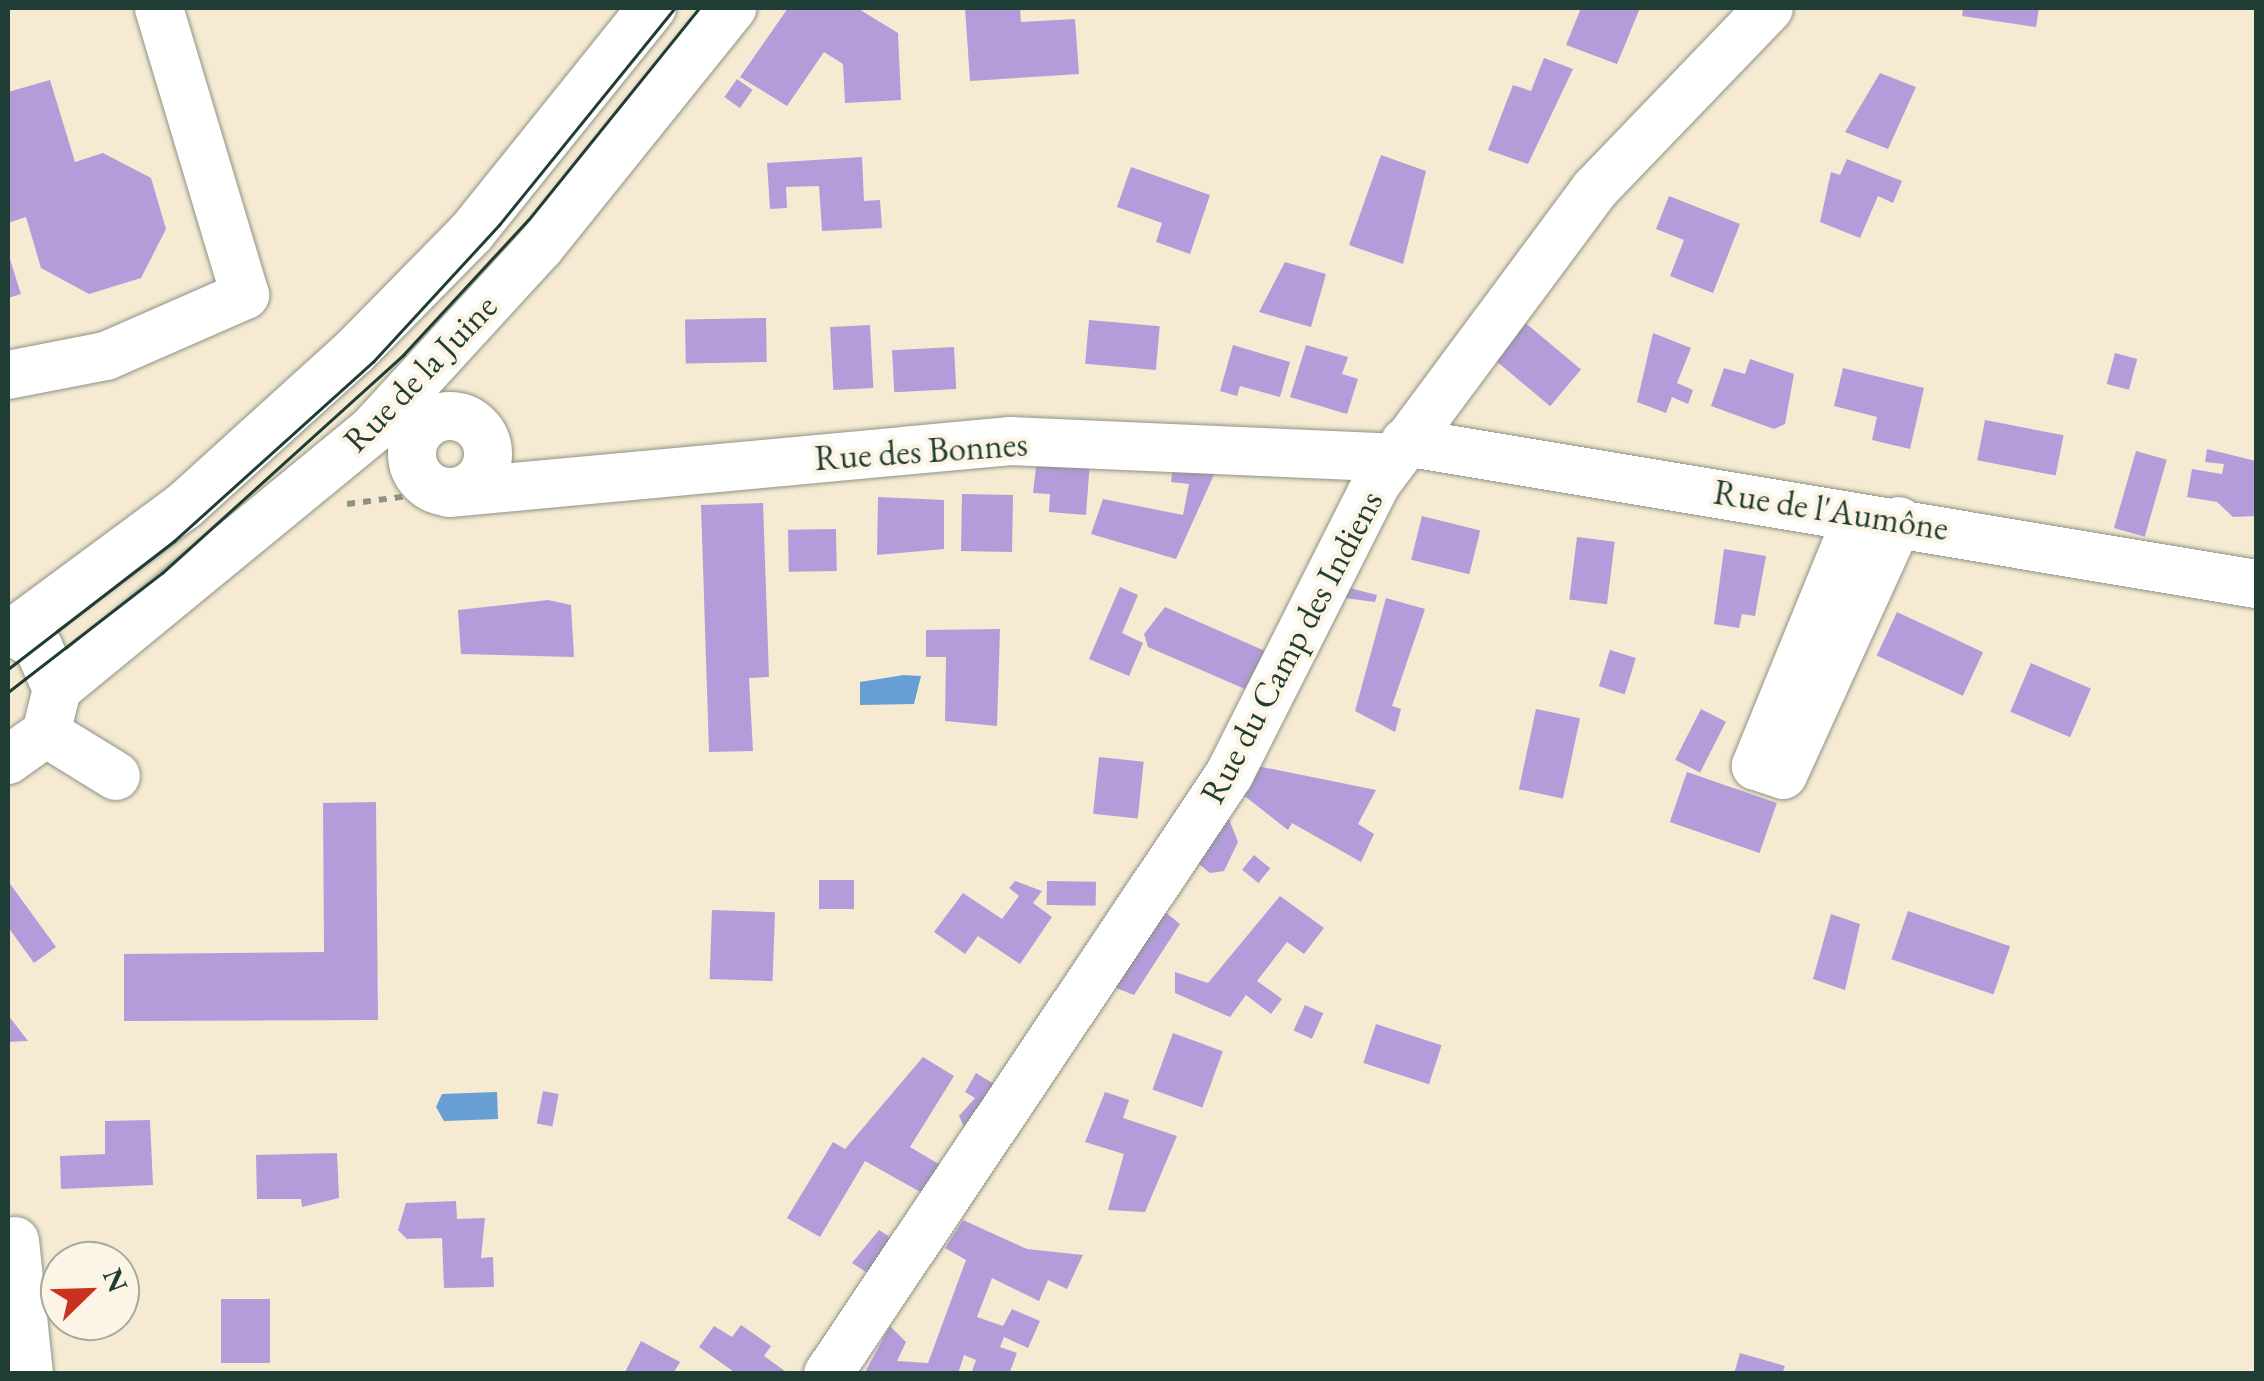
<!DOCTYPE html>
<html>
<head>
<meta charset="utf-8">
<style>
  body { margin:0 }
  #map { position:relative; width:2264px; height:1381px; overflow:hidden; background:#f7ead3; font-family:"EB Garamond",serif }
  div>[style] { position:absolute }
  .water>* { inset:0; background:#679ed4 }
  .building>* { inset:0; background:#b39cd9; transform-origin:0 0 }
  .path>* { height:6px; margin-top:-3px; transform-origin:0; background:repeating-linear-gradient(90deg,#8b9484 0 8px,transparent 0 16px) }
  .roads { filter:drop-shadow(0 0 2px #8b9484) drop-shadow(0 0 2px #8b9484) }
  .minor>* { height:48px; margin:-24px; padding:0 24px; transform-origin:24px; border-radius:24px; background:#fff }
  .minor>.ring { margin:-24px; padding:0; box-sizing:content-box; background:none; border:48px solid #fff; border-radius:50% }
  .tram>* { height:2.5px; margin:-1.25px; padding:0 1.25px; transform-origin:1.25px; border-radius:1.25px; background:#1f3d34 }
  span { translate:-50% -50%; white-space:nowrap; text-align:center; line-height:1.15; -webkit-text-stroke:9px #fcf5e5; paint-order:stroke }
  .street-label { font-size:35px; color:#1f3d34 }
  .frame { position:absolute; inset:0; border:10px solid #1f3d34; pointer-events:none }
  .north { position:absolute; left:40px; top:1241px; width:100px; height:100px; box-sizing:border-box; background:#fcf5e5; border:2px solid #a4ab9e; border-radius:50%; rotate:67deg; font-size:28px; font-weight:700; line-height:40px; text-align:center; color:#1f3d34 }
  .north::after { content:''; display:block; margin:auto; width:35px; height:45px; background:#c8321e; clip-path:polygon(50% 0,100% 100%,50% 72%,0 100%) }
</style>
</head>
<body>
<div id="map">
  <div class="water">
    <div style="clip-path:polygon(904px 675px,921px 676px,914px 704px,860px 705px,860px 682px)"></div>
    <div style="clip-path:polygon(497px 1092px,498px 1119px,444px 1121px,436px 1107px,442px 1094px)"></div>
  </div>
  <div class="building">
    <div style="clip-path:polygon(788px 8px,857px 8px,898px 33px,901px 100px,845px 103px,843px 64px,824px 52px,787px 106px,740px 77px)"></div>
    <div style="clip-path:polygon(965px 8px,1020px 8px,1021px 22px,1075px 19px,1079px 74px,970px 81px)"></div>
    <div style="clip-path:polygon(1581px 8px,1640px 8px,1617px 64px,1566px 45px)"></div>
    <div style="clip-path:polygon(1963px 8px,2039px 8px,2036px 27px,1962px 16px)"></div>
    <div style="clip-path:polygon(1544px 58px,1573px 69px,1528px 164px,1488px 150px,1513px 85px,1531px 91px)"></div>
    <div style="clip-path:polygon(1880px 73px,1916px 87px,1888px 149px,1845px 132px)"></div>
    <div style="left:737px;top:79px;width:19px;height:22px;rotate:35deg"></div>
    <div style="clip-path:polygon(50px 80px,75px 162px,103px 153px,151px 178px,166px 229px,141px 278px,89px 294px,41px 268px,26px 217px,8px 223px,8px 92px)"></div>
    <div style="clip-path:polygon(1381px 155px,1426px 171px,1403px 264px,1349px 245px)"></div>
    <div style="clip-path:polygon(862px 157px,864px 201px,880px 200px,882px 228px,822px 231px,819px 186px,786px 187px,787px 208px,770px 209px,767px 163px)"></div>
    <div style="clip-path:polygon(1847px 159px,1902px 181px,1893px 203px,1878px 196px,1860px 238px,1820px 222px,1831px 172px,1840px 175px)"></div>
    <div style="clip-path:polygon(1131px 167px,1210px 195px,1190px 254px,1156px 242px,1162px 223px,1117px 207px)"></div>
    <div style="clip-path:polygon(1669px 196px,1740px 224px,1713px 293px,1670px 276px,1684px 240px,1656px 229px)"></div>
    <div style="clip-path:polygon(8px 253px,21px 294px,8px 298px)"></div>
    <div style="clip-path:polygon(1285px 262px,1326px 274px,1311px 327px,1259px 312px)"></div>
    <div style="left:766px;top:318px;width:44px;height:81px;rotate:89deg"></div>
    <div style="left:1089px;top:320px;width:71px;height:44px;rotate:5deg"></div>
    <div style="left:1522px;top:320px;width:77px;height:48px;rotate:40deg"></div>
    <div style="left:870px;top:325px;width:63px;height:40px;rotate:87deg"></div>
    <div style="clip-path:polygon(1653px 333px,1691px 348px,1677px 383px,1693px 390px,1688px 404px,1672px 397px,1666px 413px,1637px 402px)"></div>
    <div style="clip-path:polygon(1233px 345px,1290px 362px,1280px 397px,1240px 386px,1237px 396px,1220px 391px)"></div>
    <div style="clip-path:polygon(1306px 345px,1348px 357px,1342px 374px,1358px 379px,1347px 414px,1290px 397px)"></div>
    <div style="left:954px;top:347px;width:42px;height:62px;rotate:87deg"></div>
    <div style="left:2115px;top:353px;width:23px;height:32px;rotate:15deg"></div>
    <div style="clip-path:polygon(1750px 359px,1794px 374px,1785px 424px,1774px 429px,1711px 406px,1724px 368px,1745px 374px)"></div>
    <div style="clip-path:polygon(1843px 368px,1924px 388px,1910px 449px,1872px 440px,1877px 417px,1834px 406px)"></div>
    <div style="left:1985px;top:420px;width:80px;height:41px;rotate:11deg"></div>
    <div style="clip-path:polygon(2207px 449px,2256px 461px,2256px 516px,2233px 517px,2217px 502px,2187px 497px,2192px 469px,2222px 474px,2224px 464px,2205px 462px)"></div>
    <div style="left:2136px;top:451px;width:32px;height:80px;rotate:16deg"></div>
    <div style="clip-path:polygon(1037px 459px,1090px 461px,1086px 515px,1049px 512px,1050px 494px,1033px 493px)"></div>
    <div style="clip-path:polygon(1173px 465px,1217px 468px,1176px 559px,1091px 534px,1103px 499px,1183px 515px,1189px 484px,1171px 482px)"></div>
    <div style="left:962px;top:494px;width:51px;height:57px;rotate:1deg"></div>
    <div style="clip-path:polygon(878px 497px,944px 500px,944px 549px,877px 555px)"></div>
    <div style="clip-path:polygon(763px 503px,769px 677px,749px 678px,753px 751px,709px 752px,701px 505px)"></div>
    <div style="left:1422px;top:516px;width:60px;height:45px;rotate:14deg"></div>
    <div style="left:836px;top:529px;width:42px;height:48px;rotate:89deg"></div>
    <div style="left:1577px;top:537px;width:38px;height:63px;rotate:7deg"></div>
    <div style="clip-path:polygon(1724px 549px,1766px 556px,1755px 616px,1742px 614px,1739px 628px,1714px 624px)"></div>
    <div style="clip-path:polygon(1342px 586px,1377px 595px,1375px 602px,1337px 597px)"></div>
    <div style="clip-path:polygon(1120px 587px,1138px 595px,1122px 633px,1143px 643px,1129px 676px,1089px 659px)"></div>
    <div style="clip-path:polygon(1386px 598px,1425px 609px,1392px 706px,1401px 709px,1395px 732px,1355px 711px)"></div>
    <div style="clip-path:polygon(548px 600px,571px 605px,574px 657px,461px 654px,458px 610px)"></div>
    <div style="clip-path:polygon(1165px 607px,1265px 651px,1245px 689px,1148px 647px,1144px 634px)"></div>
    <div style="left:1897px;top:612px;width:95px;height:48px;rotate:25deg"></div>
    <div style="clip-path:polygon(1000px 629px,997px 726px,945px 721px,946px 657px,926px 657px,926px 630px)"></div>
    <div style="left:1610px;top:650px;width:27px;height:38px;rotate:17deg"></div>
    <div style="left:2031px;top:663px;width:65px;height:53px;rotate:23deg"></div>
    <div style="left:1536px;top:709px;width:45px;height:82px;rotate:12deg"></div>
    <div style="left:1701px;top:709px;width:28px;height:57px;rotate:27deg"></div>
    <div style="left:1099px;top:757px;width:45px;height:57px;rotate:6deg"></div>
    <div style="clip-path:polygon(1257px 766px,1376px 790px,1358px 824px,1374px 834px,1361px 862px,1292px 823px,1288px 830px,1242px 794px)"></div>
    <div style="left:1687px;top:772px;width:95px;height:53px;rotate:19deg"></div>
    <div style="clip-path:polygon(376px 802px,378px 1020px,124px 1021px,124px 954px,324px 952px,323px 803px)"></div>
    <div style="clip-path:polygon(1227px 814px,1238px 842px,1224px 871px,1210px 873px,1194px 860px)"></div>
    <div style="left:1254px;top:855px;width:21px;height:19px;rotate:39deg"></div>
    <div style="left:854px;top:880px;width:29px;height:35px;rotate:90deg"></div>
    <div style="clip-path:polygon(8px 881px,56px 947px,34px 963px,8px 927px)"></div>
    <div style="clip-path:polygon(1015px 881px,1042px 891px,1033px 903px,1052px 917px,1020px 964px,978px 936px,965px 954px,934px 932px,963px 893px,1002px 919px,1019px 896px,1009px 888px)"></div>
    <div style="left:1047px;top:881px;width:49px;height:24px;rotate:1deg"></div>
    <div style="clip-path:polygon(1280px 896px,1324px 928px,1304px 954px,1287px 942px,1257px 981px,1282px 999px,1271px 1014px,1246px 995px,1230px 1017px,1175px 993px,1175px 972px,1208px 983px)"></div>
    <div style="clip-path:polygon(1160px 908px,1180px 924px,1134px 995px,1106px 984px)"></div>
    <div style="left:712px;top:910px;width:63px;height:69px;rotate:2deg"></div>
    <div style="left:1908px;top:911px;width:108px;height:51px;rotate:19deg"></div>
    <div style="clip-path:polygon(1831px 914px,1860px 924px,1845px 990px,1813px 979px)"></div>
    <div style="left:1305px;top:1005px;width:20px;height:28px;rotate:24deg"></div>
    <div style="clip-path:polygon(8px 1015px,28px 1041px,8px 1042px)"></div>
    <div style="left:1376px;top:1024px;width:69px;height:41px;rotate:18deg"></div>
    <div style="left:1173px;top:1033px;width:53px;height:60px;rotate:20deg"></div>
    <div style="clip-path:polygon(923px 1057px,954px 1076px,910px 1147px,942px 1166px,924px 1194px,865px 1161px,820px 1237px,787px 1218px,833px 1142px,845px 1149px)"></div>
    <div style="clip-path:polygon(976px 1073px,994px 1084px,965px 1129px,959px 1116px,975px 1098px,965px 1092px)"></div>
    <div style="left:543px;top:1091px;width:16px;height:33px;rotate:11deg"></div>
    <div style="clip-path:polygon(1105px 1092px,1129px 1100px,1123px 1118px,1177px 1136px,1145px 1212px,1108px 1210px,1124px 1154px,1085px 1142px)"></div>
    <div style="clip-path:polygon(150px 1120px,153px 1185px,61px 1189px,60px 1156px,105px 1154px,105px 1121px)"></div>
    <div style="clip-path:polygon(337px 1153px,339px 1198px,302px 1207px,301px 1199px,257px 1199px,256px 1155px)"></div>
    <div style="clip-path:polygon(456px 1201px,457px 1219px,485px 1218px,481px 1258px,493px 1257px,494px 1287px,444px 1288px,442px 1238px,407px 1239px,398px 1230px,406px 1203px)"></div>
    <div style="clip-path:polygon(963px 1220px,1027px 1249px,1083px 1255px,1067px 1289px,1048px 1280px,1039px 1301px,992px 1278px,977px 1317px,1003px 1326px,1012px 1309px,1040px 1321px,1028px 1348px,1004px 1337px,1000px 1347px,1017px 1353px,1009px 1374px,971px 1374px,976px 1360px,964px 1355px,958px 1374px,864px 1374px,890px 1326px,906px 1342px,897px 1361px,928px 1363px,966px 1260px,945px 1248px)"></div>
    <div style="clip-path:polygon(879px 1230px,893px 1239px,869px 1274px,852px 1263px)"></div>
    <div style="left:221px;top:1299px;width:49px;height:64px"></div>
    <div style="clip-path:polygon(741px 1325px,771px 1346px,764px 1356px,789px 1374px,737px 1374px,699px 1347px,714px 1326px,732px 1337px)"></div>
    <div style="clip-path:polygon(641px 1341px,680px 1362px,673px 1374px,624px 1374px)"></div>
    <div style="clip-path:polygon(1740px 1353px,1785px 1366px,1782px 1374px,1734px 1374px)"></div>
  </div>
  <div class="path">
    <div style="left:347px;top:504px;width:63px;rotate:-7.4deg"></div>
  </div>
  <div class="roads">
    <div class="minor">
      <div style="left:8px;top:375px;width:100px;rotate:-11deg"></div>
      <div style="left:106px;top:356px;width:152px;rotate:-23.7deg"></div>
      <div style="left:245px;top:295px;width:300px;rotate:-106.7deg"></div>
      <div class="ring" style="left:412px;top:416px;width:28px;height:28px"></div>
      <div style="left:1405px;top:442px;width:863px;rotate:9.47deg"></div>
      <div style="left:449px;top:493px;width:564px;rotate:-5.29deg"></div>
      <div style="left:1011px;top:441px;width:383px;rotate:2.5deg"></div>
      <div style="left:1857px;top:518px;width:268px;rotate:112.2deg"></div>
      <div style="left:1756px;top:766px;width:28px;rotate:18deg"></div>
      <div style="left:1783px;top:775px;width:279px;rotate:-65.5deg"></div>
      <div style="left:8px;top:629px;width:34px;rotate:30deg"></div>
      <div style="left:38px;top:646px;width:47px;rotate:66.2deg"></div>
      <div style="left:57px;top:689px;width:45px;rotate:104deg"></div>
      <div style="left:46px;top:733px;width:47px;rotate:144.6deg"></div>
      <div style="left:15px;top:631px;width:210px;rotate:-36.5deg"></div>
      <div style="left:184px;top:506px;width:231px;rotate:-42.2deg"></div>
      <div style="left:355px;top:351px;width:165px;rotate:-45.5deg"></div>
      <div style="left:471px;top:233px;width:289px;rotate:-51.2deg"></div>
      <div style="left:57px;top:689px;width:409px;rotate:-39.4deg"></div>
      <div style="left:373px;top:429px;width:247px;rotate:-47.5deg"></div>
      <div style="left:540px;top:247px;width:307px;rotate:-51.2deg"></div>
      <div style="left:46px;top:733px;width:82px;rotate:31.6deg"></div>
      <div style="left:15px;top:1241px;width:134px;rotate:84deg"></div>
      <div style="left:828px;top:1374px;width:721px;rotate:-56.2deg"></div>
      <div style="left:1229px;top:775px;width:326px;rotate:-63.2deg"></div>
      <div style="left:1376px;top:484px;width:366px;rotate:-53.4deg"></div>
      <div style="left:1594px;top:190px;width:252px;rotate:-46.1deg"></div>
    </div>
  </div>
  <div class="tram">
    <div style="left:8px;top:669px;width:210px;rotate:-37.6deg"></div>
    <div style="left:174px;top:541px;width:268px;rotate:-42deg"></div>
    <div style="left:373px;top:362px;width:186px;rotate:-47.4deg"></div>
    <div style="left:499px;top:225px;width:279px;rotate:-51deg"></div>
    <div style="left:8px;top:692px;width:195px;rotate:-37.7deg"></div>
    <div style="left:162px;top:573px;width:325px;rotate:-42.1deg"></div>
    <div style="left:403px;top:355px;width:185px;rotate:-47.2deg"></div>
    <div style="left:529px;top:219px;width:271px;rotate:-51.1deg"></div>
  </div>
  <div class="street-label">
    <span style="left:420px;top:373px;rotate:-46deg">Rue de la Juine</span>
    <span style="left:921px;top:451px;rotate:-4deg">Rue des Bonnes</span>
    <span style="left:1831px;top:510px;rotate:9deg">Rue de l'Aumône</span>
    <span style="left:1291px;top:647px;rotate:-62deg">Rue du Camp des Indiens</span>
  </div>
  <div class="frame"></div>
  <div class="north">N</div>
</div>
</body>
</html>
